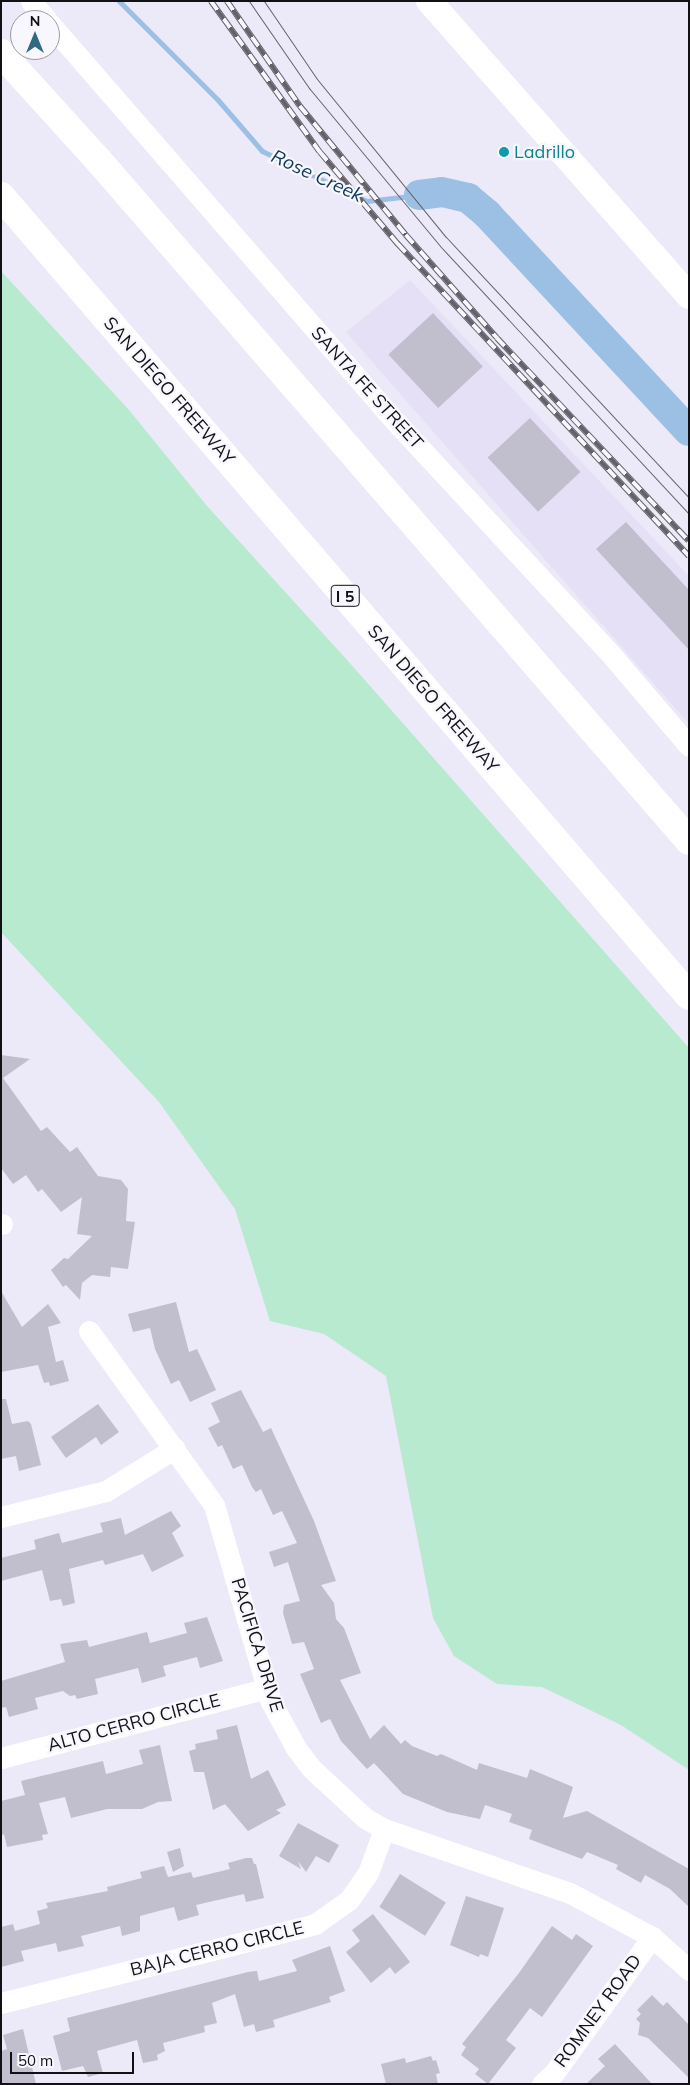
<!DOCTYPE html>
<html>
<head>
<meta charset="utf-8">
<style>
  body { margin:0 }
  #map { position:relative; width:690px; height:2085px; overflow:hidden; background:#ece9f8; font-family:Mulish,sans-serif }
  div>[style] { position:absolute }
  .built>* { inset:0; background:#e6e0f7 }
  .green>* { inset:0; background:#b7eacf }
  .stream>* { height:5px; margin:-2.5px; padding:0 2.5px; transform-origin:2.5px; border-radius:2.5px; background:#9bc0e4 }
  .river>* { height:30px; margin:-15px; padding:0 15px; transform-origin:15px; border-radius:15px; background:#9bc0e4 }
  .building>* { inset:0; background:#c1becd; transform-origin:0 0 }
  .minor>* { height:21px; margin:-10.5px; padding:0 10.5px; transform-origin:10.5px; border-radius:10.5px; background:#fff }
  .major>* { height:26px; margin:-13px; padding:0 13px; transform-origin:13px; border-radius:13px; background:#fff }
  .highway>* { height:28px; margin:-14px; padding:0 14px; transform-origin:14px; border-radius:14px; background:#fff }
  .tram>* { height:1px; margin:-0.5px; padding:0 0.5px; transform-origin:0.5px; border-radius:0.5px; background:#636169 }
  .rail>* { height:5.5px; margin-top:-2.75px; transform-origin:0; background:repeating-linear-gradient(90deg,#f9f7fe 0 11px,#636169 0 22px); box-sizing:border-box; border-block:1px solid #636169 }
  .dots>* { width:14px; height:14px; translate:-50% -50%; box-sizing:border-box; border:2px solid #f9f7fe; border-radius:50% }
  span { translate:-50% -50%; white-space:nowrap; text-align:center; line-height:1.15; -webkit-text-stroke:4.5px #f9f7fe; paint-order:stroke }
  .shield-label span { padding:1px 4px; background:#f9f7fe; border:1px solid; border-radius:4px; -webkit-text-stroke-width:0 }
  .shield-label { font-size:16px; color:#121015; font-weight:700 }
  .culture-label { font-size:18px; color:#0d838f }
  .left { translate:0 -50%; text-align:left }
  .street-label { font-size:18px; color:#121015 }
  .water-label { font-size:19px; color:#0c3658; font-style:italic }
  .frame { position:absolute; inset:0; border:2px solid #121015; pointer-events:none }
  .north { position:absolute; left:10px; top:10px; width:50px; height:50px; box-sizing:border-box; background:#f9f7fe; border:1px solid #9d9ba1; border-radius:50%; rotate:0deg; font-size:14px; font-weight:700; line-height:20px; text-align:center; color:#121015 }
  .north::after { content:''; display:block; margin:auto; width:18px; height:22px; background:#2f6a82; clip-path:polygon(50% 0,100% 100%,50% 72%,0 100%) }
  .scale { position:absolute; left:10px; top:2052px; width:124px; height:22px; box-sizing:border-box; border:2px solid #121015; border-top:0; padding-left:6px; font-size:15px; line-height:18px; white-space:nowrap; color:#121015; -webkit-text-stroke:4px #f9f7fe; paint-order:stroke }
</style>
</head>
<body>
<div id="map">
  <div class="built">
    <div style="clip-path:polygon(410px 280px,689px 576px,689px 724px,346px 332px)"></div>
  </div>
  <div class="green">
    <div style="clip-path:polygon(1px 271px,129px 410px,207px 506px,348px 661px,689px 1048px,689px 1770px,621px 1725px,542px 1687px,497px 1684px,454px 1656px,433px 1618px,386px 1376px,324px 1334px,270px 1321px,235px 1209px,159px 1102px,1px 932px)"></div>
  </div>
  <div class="stream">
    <div style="left:119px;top:1px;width:140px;rotate:45deg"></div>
    <div style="left:218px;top:100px;width:67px;rotate:49.2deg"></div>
    <div style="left:262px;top:151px;width:116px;rotate:25.5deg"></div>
    <div style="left:367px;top:201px;width:52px;rotate:-6.6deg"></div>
  </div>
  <div class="river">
    <div style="left:419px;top:195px;width:23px;rotate:-7deg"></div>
    <div style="left:442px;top:192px;width:27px;rotate:13deg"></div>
    <div style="left:468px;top:198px;width:25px;rotate:40deg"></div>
    <div style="left:487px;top:214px;width:296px;rotate:47.1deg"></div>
  </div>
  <div class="building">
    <div style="left:433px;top:313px;width:73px;height:61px;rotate:47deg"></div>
    <div style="left:530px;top:418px;width:74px;height:58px;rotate:47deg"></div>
    <div style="clip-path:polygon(626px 522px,689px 590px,689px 650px,596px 549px)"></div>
    <div style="clip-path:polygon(1px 1055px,30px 1059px,3px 1078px,41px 1131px,47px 1127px,70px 1152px,77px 1147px,98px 1176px,121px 1180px,128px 1189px,126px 1221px,135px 1222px,128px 1269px,111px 1267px,110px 1277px,92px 1275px,82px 1283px,80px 1300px,66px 1285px,63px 1287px,51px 1270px,64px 1258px,68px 1259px,92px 1236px,77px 1234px,82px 1197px,61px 1212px,42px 1189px,38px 1192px,26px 1175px,13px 1184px,1px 1168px)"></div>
    <div style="clip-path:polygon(1px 1291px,22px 1327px,48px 1304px,61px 1323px,48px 1327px,56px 1362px,63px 1360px,69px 1381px,50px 1386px,49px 1382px,44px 1383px,38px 1365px,1px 1372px)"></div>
    <div style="clip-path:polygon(176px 1302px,189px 1352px,197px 1349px,216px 1390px,190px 1402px,179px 1380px,171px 1384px,155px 1349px,150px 1328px,133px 1332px,128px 1314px)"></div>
    <div style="clip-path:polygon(241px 1390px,263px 1432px,271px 1428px,314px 1521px,336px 1581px,321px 1585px,334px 1603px,336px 1619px,344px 1628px,361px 1673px,340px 1680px,370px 1739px,384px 1725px,401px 1744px,405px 1740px,412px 1746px,437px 1756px,441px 1754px,477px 1770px,479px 1763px,527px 1778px,530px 1769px,573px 1787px,563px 1818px,587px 1811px,689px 1869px,689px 1907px,670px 1889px,645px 1875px,641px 1883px,616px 1869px,618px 1865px,587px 1852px,582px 1859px,529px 1839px,532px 1830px,509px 1822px,512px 1814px,485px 1805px,480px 1819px,447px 1812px,403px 1794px,374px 1763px,367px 1769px,341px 1741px,330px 1719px,321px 1723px,300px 1674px,314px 1669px,304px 1642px,292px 1644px,283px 1613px,284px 1605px,300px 1601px,288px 1562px,274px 1567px,269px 1552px,297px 1543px,282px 1511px,273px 1515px,261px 1489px,256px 1492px,252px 1487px,242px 1465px,233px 1469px,222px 1445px,218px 1447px,208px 1428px,220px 1422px,211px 1403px)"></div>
    <div style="clip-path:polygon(1px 1399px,6px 1399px,12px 1424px,28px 1421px,31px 1424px,41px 1465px,19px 1471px,16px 1456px,1px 1459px)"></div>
    <div style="clip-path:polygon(98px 1404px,119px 1432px,101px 1445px,96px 1437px,66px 1458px,51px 1437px)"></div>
    <div style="clip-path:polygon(171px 1511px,181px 1526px,172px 1533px,184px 1556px,152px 1572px,143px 1554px,105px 1565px,103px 1560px,69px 1569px,75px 1603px,63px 1606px,61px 1599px,50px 1601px,42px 1570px,1px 1581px,1px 1558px,36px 1549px,34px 1540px,59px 1533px,62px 1543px,103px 1532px,100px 1523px,121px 1518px,125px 1535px)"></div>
    <div style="clip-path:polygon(207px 1617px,223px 1661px,200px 1668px,197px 1657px,163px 1666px,166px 1676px,142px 1683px,138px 1668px,95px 1679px,98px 1694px,77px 1699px,75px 1695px,70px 1696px,63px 1691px,35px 1698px,38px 1709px,9px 1717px,6px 1707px,1px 1708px,1px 1681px,65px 1662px,60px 1644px,87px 1640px,89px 1647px,147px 1632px,150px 1643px,187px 1633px,184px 1623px)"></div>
    <div style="clip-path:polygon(237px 1725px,251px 1779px,268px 1770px,286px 1805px,276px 1810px,281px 1813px,248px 1831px,225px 1804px,213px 1810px,204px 1772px,194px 1772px,189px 1751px,196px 1749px,195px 1744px,218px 1739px,216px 1730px)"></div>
    <div style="clip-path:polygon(160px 1745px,172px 1801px,158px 1802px,142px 1809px,107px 1809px,71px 1818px,65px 1797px,39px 1803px,48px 1834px,42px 1835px,43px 1840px,7px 1847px,4px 1834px,1px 1836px,1px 1801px,25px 1795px,21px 1781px,103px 1761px,106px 1774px,143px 1764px,139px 1750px)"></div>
    <div style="clip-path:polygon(298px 1823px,339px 1845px,329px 1863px,316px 1856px,306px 1872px,298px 1861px,301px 1869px,279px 1856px)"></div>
    <div style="clip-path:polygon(180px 1848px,184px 1866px,173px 1872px,167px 1852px)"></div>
    <div style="clip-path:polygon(246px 1858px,252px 1858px,254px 1864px,256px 1864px,264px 1898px,246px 1902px,244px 1894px,196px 1905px,199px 1915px,178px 1921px,174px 1907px,140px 1916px,140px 1931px,122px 1936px,120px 1926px,81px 1936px,84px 1946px,58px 1952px,56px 1943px,21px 1951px,24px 1961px,1px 1967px,1px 1927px,13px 1924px,15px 1931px,40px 1924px,37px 1911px,48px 1908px,46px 1903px,108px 1891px,107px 1887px,142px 1878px,140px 1872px,164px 1866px,168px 1877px,191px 1872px,193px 1878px,230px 1869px,228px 1863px)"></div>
    <div style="left:400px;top:1874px;width:54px;height:39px;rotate:32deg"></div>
    <div style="clip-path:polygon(466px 1896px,504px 1908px,488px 1957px,480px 1954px,479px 1957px,450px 1945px)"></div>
    <div style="clip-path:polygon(373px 1914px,410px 1962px,395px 1974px,390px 1967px,371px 1983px,346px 1952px,360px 1941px,352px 1930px)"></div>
    <div style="clip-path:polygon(552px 1926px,572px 1940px,576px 1934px,593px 1946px,542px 2017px,530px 2008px,506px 2040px,516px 2048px,488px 2084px,475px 2074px,479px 2069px,461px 2055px,466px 2047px,462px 2044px,519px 1973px)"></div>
    <div style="clip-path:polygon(330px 1946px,345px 1991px,329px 1997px,331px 2002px,273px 2020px,275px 2027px,256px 2032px,254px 2024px,244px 2027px,235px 1994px,212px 2003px,217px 2023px,204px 2026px,205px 2032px,163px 2043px,165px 2051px,157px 2055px,158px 2060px,143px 2063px,137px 2040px,97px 2051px,103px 2073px,88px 2077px,83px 2066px,62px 2071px,53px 2036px,70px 2031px,67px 2018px,248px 1972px,257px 1971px,259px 1981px,297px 1971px,292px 1960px)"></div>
    <div style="clip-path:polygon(652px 1995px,663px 2006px,667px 2002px,689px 2025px,689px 2078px,648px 2038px,638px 2035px,640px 2023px,636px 2019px,641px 2014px,637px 2010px)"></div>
    <div style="clip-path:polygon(23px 2029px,36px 2084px,1px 2084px,1px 2051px,7px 2049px,3px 2035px)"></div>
    <div style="clip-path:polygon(615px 2044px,652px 2084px,586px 2084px,605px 2066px,598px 2059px)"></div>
    <div style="clip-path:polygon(431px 2056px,433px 2061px,436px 2060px,440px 2073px,436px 2074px,438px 2084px,386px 2084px,381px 2064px,405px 2058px,406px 2063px)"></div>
  </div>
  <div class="minor">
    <div style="left:31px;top:1px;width:25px;rotate:50deg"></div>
    <div style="left:50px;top:24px;width:525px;rotate:49.02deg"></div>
    <div style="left:394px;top:420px;width:316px;rotate:47.2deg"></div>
    <div style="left:609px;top:652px;width:123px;rotate:49.6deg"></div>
    <div style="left:1px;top:1224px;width:1px"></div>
    <div style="left:89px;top:1331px;width:214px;rotate:54.3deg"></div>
    <div style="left:214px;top:1505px;width:205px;rotate:73.9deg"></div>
    <div style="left:271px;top:1702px;width:52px;rotate:61.5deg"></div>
    <div style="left:296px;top:1748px;width:26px;rotate:53deg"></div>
    <div style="left:312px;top:1769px;width:72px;rotate:42.8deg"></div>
    <div style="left:365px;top:1818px;width:22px;rotate:30deg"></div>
    <div style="left:384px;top:1829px;width:197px;rotate:19deg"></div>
    <div style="left:570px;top:1893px;width:93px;rotate:28.2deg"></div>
    <div style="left:652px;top:1937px;width:50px;rotate:41.7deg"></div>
    <div style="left:1px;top:1517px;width:108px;rotate:-13.9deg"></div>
    <div style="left:106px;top:1491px;width:81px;rotate:-31.9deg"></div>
    <div style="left:1px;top:1758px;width:275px;rotate:-14.7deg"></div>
    <div style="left:1px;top:2003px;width:324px;rotate:-14.1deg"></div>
    <div style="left:315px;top:1924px;width:42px;rotate:-35.2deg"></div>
    <div style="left:349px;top:1900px;width:33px;rotate:-55deg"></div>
    <div style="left:368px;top:1873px;width:47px;rotate:-70deg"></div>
    <div style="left:542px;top:2084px;width:16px;rotate:-43deg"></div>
    <div style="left:554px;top:2073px;width:168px;rotate:-54.2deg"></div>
  </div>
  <div class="major">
    <div style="left:429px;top:1px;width:393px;rotate:48.6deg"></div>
  </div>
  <div class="highway">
    <div style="left:1px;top:53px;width:146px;rotate:47.8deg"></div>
    <div style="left:99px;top:161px;width:900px;rotate:49.05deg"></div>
    <div style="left:1px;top:196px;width:1055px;rotate:49.3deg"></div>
  </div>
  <div class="tram">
    <div style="left:249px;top:1px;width:106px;rotate:55.4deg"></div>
    <div style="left:309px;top:88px;width:205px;rotate:50.3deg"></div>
    <div style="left:440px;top:246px;width:366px;rotate:47.1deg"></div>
    <div style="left:264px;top:1px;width:94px;rotate:55.8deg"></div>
    <div style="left:317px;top:79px;width:204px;rotate:50.8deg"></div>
    <div style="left:446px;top:237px;width:357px;rotate:47deg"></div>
  </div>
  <div class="rail">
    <div style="left:211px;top:1px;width:186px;rotate:54.2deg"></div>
    <div style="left:320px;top:152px;width:121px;rotate:49.7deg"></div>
    <div style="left:398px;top:244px;width:427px;rotate:47deg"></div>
    <div style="left:227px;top:1px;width:128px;rotate:55.2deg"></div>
    <div style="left:300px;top:106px;width:167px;rotate:50.6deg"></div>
    <div style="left:406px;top:235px;width:137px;rotate:48.5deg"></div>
    <div style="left:497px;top:338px;width:279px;rotate:46.6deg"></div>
  </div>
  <div class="dots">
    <div style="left:504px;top:152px;background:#0f9aa8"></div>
  </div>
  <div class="shield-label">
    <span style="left:345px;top:596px">I 5</span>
  </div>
  <div class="culture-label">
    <span class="left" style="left:514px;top:152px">Ladrillo</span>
  </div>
  <div class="street-label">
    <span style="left:367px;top:388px;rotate:48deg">SANTA FE STREET</span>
    <span style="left:169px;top:391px;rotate:49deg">SAN DIEGO FREEWAY</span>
    <span style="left:433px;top:699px;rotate:49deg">SAN DIEGO FREEWAY</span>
    <span style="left:257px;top:1645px;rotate:73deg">PACIFICA DRIVE</span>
    <span style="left:134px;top:1723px;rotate:-15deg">ALTO CERRO CIRCLE</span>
    <span style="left:217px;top:1949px;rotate:-14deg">BAJA CERRO CIRCLE</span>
    <span style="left:598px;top:2011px;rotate:-54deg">ROMNEY ROAD</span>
  </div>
  <div class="water-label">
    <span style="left:317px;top:176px;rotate:25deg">Rose Creek</span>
  </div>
  <div class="frame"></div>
  <div class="north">N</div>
  <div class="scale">50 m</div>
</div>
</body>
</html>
